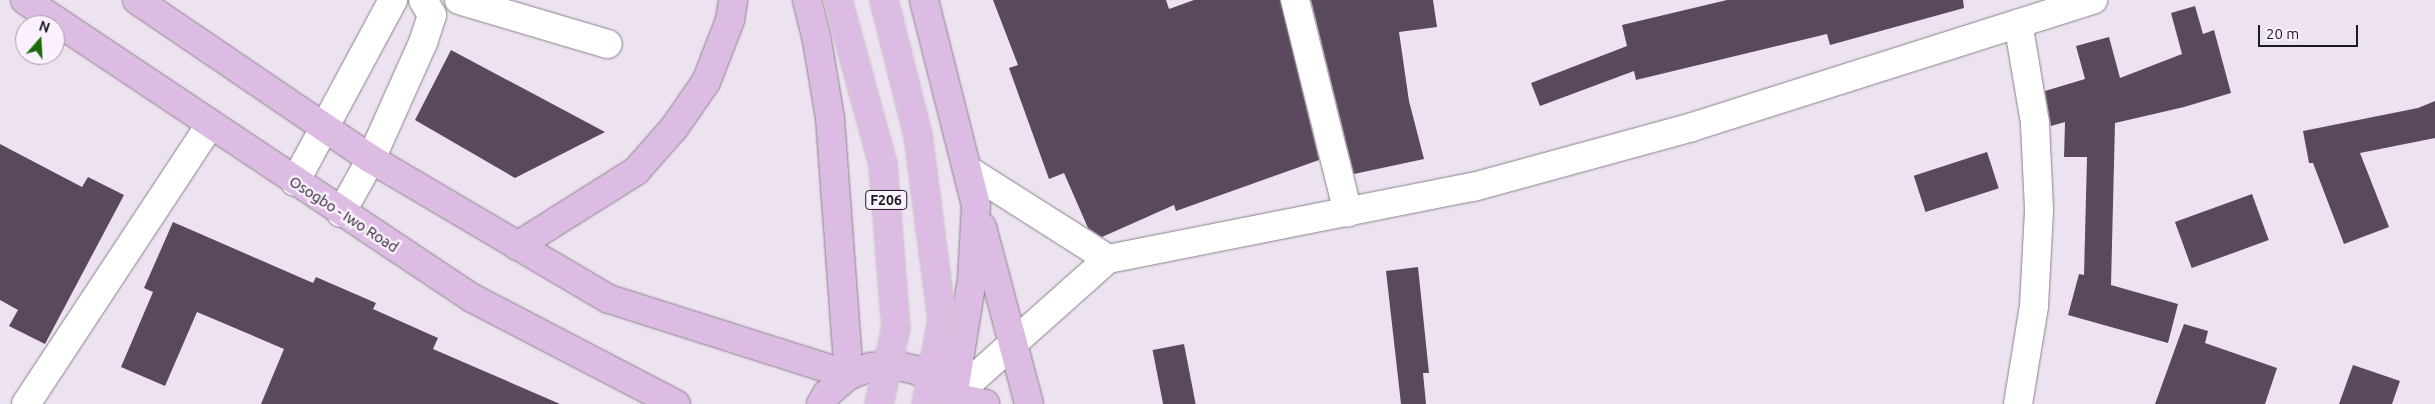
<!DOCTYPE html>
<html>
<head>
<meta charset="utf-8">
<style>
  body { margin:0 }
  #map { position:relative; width:2435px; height:404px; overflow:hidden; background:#ede3f0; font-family:Ubuntu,sans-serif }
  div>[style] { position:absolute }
  .building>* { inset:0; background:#5a485d; transform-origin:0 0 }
  .roads { filter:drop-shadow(0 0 1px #8a808c) drop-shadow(0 0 1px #8a808c) }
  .street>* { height:28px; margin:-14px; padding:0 14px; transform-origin:14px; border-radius:14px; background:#fff }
  .primary>* { height:28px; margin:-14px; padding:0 14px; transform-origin:14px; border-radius:14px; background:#dcbce2 }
  .bridges { filter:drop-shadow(0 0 1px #c9c8c9) drop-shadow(0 0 1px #c9c8c9) }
  .primary-bridge>* { height:28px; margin:-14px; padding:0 14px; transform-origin:14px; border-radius:14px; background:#dcbce2 }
  span { translate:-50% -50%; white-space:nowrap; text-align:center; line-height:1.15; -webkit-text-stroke:5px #fbf0fd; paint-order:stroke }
  .shield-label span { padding:1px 4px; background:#fbf0fd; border:1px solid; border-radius:4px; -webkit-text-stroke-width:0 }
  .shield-label { font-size:14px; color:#1d1a1e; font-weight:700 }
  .street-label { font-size:15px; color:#1d1a1e }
  .north { position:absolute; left:15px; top:15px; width:50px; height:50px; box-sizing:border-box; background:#fbf0fd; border:1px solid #a29aa4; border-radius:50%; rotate:19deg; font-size:14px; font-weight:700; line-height:20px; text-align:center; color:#1d1a1e }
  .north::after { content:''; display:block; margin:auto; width:18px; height:22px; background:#1f6b0c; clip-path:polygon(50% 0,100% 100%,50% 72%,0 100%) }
  .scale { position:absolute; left:2258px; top:25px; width:100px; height:22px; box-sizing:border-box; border:2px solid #1d1a1e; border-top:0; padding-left:6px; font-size:15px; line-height:18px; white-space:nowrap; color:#1d1a1e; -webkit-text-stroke:4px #fbf0fd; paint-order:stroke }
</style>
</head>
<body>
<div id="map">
  <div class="building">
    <div style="clip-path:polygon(993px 0,1166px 0,1169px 9px,1194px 0,1280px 0,1319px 160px,1176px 211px,1174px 205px,1102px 237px,1088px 228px,1064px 173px,1049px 179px,1009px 68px,1018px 65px)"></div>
    <div style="clip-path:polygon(1311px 0,1433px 0,1437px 27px,1399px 32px,1409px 101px,1424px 159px,1354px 174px)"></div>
    <div style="clip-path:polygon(1727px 0,1963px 0,1964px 8px,1830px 45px,1827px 34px,1636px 80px,1634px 71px,1540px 106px,1531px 83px,1627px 46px,1622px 25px)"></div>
    <div style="clip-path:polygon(2195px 6px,2203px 34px,2214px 30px,2231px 93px,2184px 107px,2115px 123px,2111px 285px,2178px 304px,2168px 343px,2068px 315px,2079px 274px,2084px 275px,2087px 157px,2064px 157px,2065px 122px,2051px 126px,2045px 91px,2085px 79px,2076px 46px,2109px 37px,2120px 78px,2182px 54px,2171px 13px)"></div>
    <div style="clip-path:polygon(451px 50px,605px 132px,515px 178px,415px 120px)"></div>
    <div style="clip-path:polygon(2435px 101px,2435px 138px,2360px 153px,2389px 227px,2344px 244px,2313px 163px,2309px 163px,2303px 131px,2418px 108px)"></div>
    <div style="clip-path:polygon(0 144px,82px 187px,88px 177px,124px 195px,45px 344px,9px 326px,18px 310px,0 300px)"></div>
    <div style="left:1987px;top:152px;width:38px;height:77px;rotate:72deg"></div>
    <div style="left:2252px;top:194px;width:49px;height:82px;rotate:70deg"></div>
    <div style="clip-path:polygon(173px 222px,313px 283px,316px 277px,376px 303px,373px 309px,438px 338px,433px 349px,560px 404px,261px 404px,284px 349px,197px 312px,165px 386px,121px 367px,153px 292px,144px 288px)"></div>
    <div style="clip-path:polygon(1418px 267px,1429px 373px,1423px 373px,1426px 404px,1401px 404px,1386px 271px)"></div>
    <div style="clip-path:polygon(2184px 324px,2208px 331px,2205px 343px,2277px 368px,2265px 404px,2155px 404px)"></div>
    <div style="left:1184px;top:344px;width:61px;height:32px;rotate:79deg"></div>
    <div style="clip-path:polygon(2353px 365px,2400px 381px,2392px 404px,2339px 404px)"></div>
  </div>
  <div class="roads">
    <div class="street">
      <div style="left:459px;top:0;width:155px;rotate:16.5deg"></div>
      <div style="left:1295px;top:0;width:219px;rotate:76deg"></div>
      <div style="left:968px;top:170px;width:166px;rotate:32.4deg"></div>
      <div style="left:295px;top:182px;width:207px;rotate:-61.7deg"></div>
      <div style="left:341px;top:213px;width:62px;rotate:-60.9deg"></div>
      <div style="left:371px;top:159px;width:127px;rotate:-65.9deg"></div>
      <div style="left:423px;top:43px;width:29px;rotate:-72deg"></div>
      <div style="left:432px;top:15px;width:17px;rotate:-121deg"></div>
      <div style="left:953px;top:397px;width:208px;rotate:-41.7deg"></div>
      <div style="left:1108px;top:259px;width:372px;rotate:-11.2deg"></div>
      <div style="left:1473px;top:187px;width:227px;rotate:-15.3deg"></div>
      <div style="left:1692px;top:127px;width:421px;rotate:-17.6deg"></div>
      <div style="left:26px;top:404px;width:334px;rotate:-56.6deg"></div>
      <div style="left:2018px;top:404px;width:99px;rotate:-80.7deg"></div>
      <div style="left:2034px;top:306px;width:97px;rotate:-87deg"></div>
      <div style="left:2039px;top:209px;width:86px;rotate:-92.7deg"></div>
      <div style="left:2035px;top:123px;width:101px;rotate:-99.6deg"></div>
    </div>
    <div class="primary">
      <div style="left:25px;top:0;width:537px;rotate:33.69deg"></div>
      <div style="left:472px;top:298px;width:230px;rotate:27.5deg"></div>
      <div style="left:137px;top:0;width:283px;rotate:34.2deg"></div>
      <div style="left:371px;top:159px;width:276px;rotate:30.5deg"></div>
      <div style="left:609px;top:299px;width:252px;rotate:17.6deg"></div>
      <div style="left:807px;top:0;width:36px;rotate:76deg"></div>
      <div style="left:816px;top:35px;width:84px;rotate:80.4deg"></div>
      <div style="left:830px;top:118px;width:258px;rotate:85.8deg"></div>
      <div style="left:924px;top:0;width:211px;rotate:75.8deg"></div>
      <div style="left:976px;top:205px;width:74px;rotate:93.1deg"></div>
      <div style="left:972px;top:279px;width:120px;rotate:99.1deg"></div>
      <div style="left:982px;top:227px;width:183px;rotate:75.1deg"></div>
      <div style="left:517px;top:246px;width:141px;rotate:-32.2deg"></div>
      <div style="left:636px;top:171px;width:57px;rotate:-48.5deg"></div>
      <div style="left:674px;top:128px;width:56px;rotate:-55.2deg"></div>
      <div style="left:706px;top:82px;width:66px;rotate:-68.8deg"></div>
      <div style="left:730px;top:20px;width:20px;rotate:-81deg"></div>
      <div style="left:953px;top:397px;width:33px;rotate:12deg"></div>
      <div style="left:821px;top:404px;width:12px;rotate:-59deg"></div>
      <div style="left:827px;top:394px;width:29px;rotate:-41deg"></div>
      <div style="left:849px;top:375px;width:23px;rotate:-20deg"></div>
      <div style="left:871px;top:367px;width:23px;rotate:-5deg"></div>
      <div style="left:894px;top:365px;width:23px;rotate:13deg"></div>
      <div style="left:916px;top:370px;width:23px;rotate:29deg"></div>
      <div style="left:936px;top:381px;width:16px;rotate:43deg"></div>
    </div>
  </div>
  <div class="bridges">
    <div class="primary-bridge">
      <div style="left:838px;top:0;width:170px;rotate:74.7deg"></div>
      <div style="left:883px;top:164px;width:165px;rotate:85.5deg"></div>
      <div style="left:896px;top:328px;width:78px;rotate:102.6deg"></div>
      <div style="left:884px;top:0;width:139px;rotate:75.9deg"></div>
      <div style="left:918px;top:135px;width:188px;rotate:82.6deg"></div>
      <div style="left:942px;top:321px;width:85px;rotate:100.9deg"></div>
    </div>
  </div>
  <div class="shield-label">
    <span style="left:886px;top:200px">F206</span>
  </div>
  <div class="street-label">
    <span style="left:344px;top:214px;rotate:33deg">Osogbo - Iwo Road</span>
  </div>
  <div class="north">N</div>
  <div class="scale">20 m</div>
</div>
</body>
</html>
